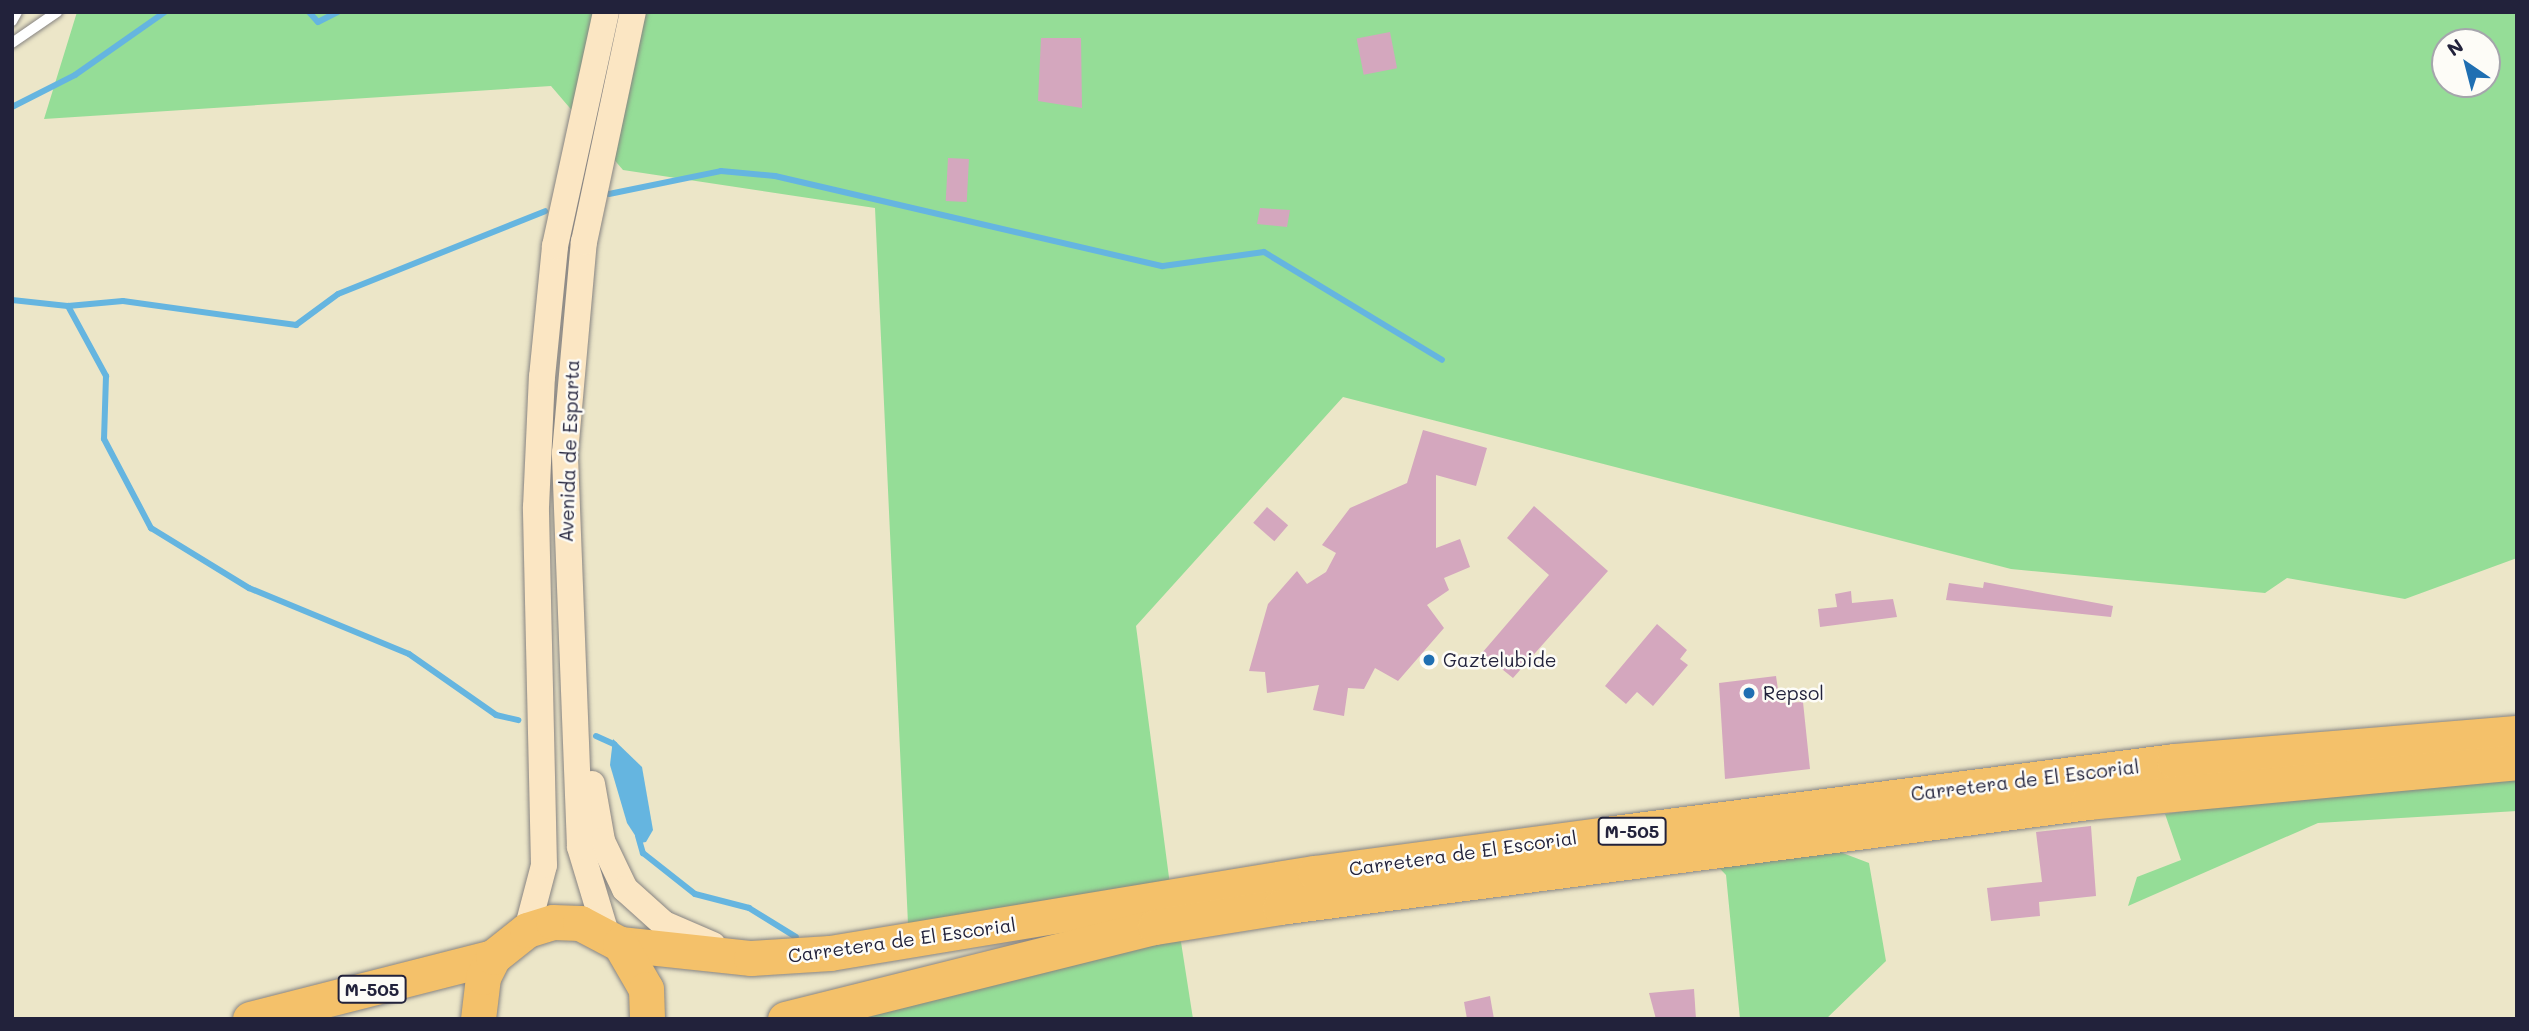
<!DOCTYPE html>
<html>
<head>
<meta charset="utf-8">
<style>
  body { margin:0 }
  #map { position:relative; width:2529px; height:1031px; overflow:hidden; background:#ece6c8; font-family:Mali,sans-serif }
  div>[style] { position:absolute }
  .green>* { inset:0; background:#95dd97 }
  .water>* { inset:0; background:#65b5e0 }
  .stream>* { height:6px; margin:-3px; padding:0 3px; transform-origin:3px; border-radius:3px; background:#65b5e0 }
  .building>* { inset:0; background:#d4a7be; transform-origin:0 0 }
  .roads { filter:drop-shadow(0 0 2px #878482) drop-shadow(0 0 2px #878482) }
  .lane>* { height:10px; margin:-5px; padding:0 5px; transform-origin:5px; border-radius:5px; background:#fff }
  .secondary>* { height:26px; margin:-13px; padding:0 13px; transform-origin:13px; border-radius:13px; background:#fbe6c3 }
  .highway>* { height:35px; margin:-17.5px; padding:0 17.5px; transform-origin:17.5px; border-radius:17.5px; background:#f4c16a }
  .dots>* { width:19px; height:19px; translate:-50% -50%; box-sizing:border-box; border:4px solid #fdfcf7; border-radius:50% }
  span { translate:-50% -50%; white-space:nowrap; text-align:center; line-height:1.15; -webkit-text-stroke:5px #fdfcf7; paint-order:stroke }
  .shield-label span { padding:2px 5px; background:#fdfcf7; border:2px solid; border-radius:5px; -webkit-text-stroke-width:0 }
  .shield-label { font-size:18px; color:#22223b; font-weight:700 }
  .street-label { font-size:19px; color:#22223b }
  .poi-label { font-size:19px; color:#22223b }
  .left { translate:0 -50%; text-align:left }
  .frame { position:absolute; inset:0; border:14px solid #22223b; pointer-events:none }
  .north { position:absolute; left:2431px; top:28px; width:70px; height:70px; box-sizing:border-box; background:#fdfcf7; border:2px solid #a5a5ac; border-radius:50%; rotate:325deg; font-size:19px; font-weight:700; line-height:28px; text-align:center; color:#22223b }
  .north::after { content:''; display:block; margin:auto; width:24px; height:32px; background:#1f6fb2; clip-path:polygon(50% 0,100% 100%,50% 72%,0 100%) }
</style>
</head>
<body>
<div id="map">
  <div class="green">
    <div style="clip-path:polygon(evenodd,77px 12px,2517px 12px,2517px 558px,2405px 599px,2287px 578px,2265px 593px,2011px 569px,1343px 397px,1136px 626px,1170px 885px,908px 924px,875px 208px,623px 170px,551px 86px,44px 119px,77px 12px,2445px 42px,2487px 42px,2487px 84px,2445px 84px,2445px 42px)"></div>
    <div style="clip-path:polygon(2517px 762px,2517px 811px,2318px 823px,2128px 906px,2137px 877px,2181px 860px,2165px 814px)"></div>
    <div style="clip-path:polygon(1832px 849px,1869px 863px,1886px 961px,1826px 1019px,1740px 1019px,1726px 875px,1704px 852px)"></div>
    <div style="clip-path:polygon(1178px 923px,1193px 1019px,785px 1019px)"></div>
  </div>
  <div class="water">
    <div style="clip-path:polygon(613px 739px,642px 767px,653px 830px,646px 842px,640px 843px,627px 823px,610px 765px)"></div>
  </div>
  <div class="stream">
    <div style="left:309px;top:12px;width:13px;rotate:48deg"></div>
    <div style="left:318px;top:22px;width:22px;rotate:-27deg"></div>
    <div style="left:12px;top:107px;width:71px;rotate:-26.9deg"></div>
    <div style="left:75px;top:75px;width:110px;rotate:-35deg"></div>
    <div style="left:609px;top:194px;width:114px;rotate:-11.6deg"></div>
    <div style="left:721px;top:171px;width:54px;rotate:5.3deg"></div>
    <div style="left:775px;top:176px;width:398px;rotate:13.1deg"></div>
    <div style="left:1163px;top:266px;width:102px;rotate:-7.9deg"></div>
    <div style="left:1264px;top:252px;width:208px;rotate:31.2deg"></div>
    <div style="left:12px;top:300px;width:56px;rotate:6.1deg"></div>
    <div style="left:68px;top:306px;width:80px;rotate:61.5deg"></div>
    <div style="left:106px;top:376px;width:63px;rotate:91.8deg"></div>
    <div style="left:104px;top:439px;width:101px;rotate:62.2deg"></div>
    <div style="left:151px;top:528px;width:115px;rotate:31.5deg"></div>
    <div style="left:249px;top:588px;width:173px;rotate:22.4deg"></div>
    <div style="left:409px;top:654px;width:106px;rotate:35deg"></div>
    <div style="left:496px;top:715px;width:23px;rotate:13deg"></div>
    <div style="left:68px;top:306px;width:55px;rotate:-5.2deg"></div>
    <div style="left:123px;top:301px;width:175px;rotate:7.9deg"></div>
    <div style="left:296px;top:325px;width:52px;rotate:-36.4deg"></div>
    <div style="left:338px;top:294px;width:223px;rotate:-21.8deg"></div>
    <div style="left:596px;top:736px;width:20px;rotate:24deg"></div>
    <div style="left:638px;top:836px;width:18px;rotate:74deg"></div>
    <div style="left:643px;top:853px;width:66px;rotate:38.3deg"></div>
    <div style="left:695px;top:894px;width:56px;rotate:14.5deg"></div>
    <div style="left:749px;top:908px;width:55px;rotate:31.7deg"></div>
  </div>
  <div class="building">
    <div style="left:1390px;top:32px;width:37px;height:34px;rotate:79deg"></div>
    <div style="clip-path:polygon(1041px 38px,1081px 38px,1082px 108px,1038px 101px)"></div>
    <div style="left:948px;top:158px;width:21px;height:43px;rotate:3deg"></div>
    <div style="clip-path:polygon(1260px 208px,1290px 210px,1287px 227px,1257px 224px)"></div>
    <div style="clip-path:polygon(1423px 430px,1487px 448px,1476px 486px,1436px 475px,1436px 548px,1460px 539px,1470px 567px,1444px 578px,1449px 590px,1427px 605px,1444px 628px,1398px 681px,1375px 668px,1364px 689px,1348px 688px,1344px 716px,1313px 710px,1319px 685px,1267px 693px,1265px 672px,1249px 671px,1268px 604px,1297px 571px,1307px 584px,1326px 572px,1336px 553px,1322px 545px,1350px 508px,1407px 483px)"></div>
    <div style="clip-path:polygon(1534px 506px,1608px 571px,1513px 678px,1482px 653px,1549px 575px,1507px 538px)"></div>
    <div style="left:1267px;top:507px;width:28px;height:21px;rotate:41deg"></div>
    <div style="clip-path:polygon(1984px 582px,2113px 606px,2111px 617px,1946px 600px,1949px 583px,1983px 588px)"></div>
    <div style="clip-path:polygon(1851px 591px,1852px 603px,1893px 599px,1897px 617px,1820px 627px,1818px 609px,1837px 607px,1835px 594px)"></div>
    <div style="clip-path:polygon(1657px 624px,1687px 650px,1680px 659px,1688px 665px,1653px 706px,1637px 692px,1626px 704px,1605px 686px)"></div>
    <div style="clip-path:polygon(1776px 676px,1780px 703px,1803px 702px,1810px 769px,1725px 779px,1719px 683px)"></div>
    <div style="clip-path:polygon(2091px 826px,2096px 896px,2039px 902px,2040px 916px,1991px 921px,1987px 888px,2042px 882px,2036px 832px)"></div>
    <div style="clip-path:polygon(1694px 989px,1696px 1019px,1656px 1019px,1649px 993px)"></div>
    <div style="clip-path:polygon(1490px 996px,1494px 1019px,1467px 1019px,1464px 1002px)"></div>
  </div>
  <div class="roads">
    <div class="lane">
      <div style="left:12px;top:21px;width:10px;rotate:-61deg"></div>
      <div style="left:12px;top:43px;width:55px;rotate:-34.6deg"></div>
    </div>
    <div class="secondary">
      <div style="left:592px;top:784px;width:58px;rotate:80deg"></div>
      <div style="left:602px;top:841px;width:53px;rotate:64.4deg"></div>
      <div style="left:625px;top:889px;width:52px;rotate:41.9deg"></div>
      <div style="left:664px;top:924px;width:53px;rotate:23.2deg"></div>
      <div style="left:527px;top:930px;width:67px;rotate:-75.3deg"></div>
      <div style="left:544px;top:865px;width:358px;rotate:-91.3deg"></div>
      <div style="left:536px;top:507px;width:130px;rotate:-87.4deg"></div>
      <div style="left:542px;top:377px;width:132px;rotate:-84.3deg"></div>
      <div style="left:555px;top:246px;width:239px;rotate:-77.7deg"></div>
      <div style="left:606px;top:933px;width:90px;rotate:-106.8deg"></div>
      <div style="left:580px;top:847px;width:394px;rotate:-92.2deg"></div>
      <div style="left:565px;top:453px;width:212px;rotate:-84.9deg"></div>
      <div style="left:584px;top:242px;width:235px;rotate:-78deg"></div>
    </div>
    <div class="highway">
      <div style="left:620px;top:944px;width:132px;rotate:6.1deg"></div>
      <div style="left:751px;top:958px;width:79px;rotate:-3.6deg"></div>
      <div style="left:830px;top:953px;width:492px;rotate:-9.4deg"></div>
      <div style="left:1315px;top:873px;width:294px;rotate:-7.6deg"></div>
      <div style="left:1606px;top:834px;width:573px;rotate:-7.32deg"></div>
      <div style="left:2174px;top:761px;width:344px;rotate:-4.7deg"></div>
      <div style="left:250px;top:1019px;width:251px;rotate:-14.3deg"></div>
      <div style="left:478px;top:1019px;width:42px;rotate:-83.2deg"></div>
      <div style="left:483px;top:977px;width:22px;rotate:-63deg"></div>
      <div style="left:493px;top:957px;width:43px;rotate:-38.5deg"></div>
      <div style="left:527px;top:930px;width:27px;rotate:-17deg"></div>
      <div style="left:553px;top:922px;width:27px;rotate:2deg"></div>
      <div style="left:580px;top:923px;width:45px;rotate:27.7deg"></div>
      <div style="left:620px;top:944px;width:52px;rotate:60deg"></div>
      <div style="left:646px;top:989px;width:30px;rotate:88deg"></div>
      <div style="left:785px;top:1019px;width:381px;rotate:-14deg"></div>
      <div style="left:1155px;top:927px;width:127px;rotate:-9.1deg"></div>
      <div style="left:1280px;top:907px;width:815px;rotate:-7.4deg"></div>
      <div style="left:2088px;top:802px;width:431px;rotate:-5.3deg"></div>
    </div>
  </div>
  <div class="dots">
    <div style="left:1429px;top:660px;background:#1f6fb2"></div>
    <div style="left:1749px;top:693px;background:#1f6fb2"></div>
  </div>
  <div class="shield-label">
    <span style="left:1632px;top:831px">M-505</span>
    <span style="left:372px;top:989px">M-505</span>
  </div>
  <div class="street-label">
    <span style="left:569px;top:451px;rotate:-88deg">Avenida de Esparta</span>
    <span style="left:2025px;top:780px;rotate:-7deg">Carretera de El Escorial</span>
    <span style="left:1463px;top:853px;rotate:-8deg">Carretera de El Escorial</span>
    <span style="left:902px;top:940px;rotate:-8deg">Carretera de El Escorial</span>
  </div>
  <div class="poi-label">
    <span class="left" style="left:1443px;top:660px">Gaztelubide</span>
    <span class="left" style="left:1763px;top:693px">Repsol</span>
  </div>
  <div class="frame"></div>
  <div class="north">N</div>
</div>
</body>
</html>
